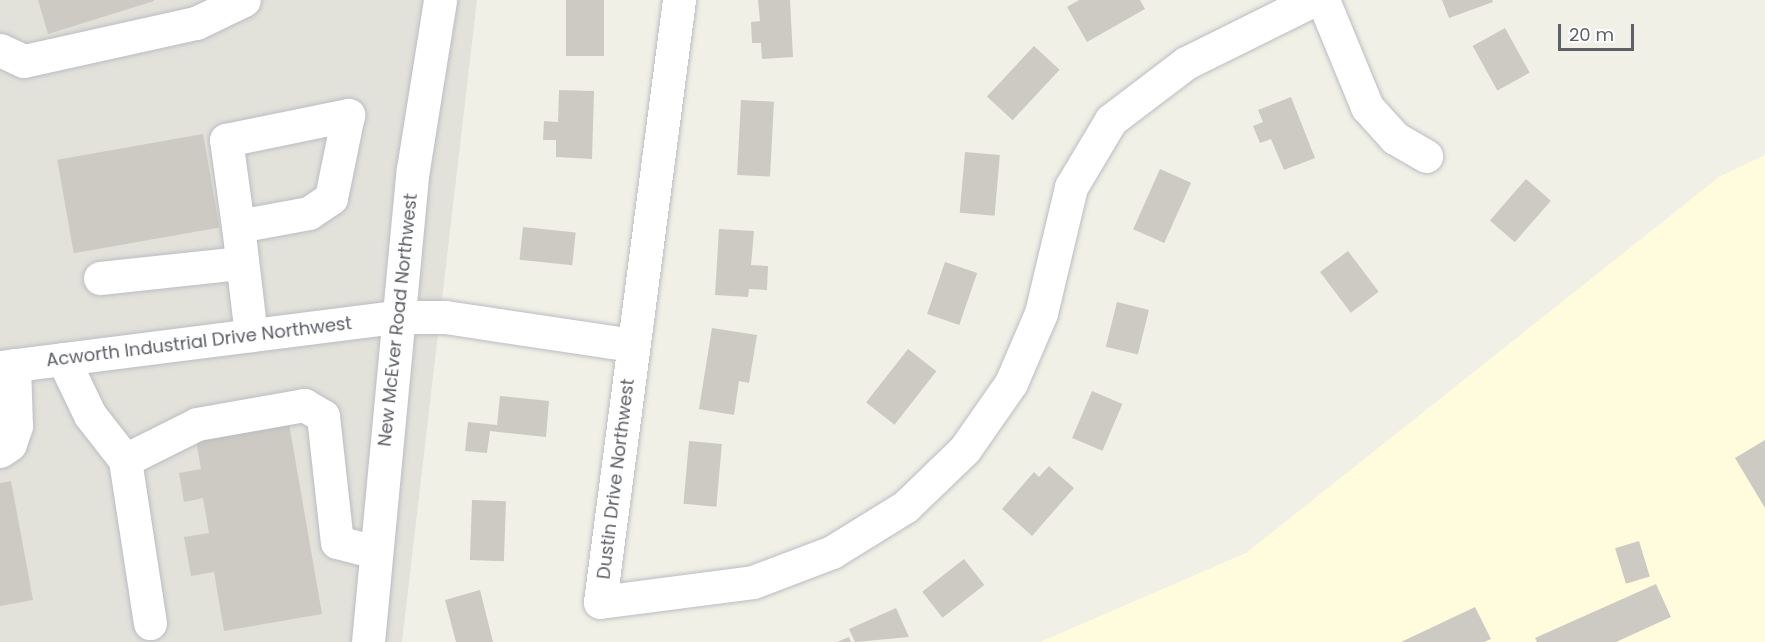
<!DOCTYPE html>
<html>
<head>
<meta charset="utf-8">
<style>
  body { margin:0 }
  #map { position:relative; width:1765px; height:642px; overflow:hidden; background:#f1f0e6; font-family:Poppins,sans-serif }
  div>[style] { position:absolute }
  .commercial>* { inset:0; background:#fffcdd }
  .industrial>* { inset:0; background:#e2e1da }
  .building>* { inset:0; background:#cccac3; transform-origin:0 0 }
  .roads { filter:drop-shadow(0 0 2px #babdc2) drop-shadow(0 0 2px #babdc2) }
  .minor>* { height:33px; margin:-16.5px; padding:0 16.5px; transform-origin:16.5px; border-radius:16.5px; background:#fff }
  span { translate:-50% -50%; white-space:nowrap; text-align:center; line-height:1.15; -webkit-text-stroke:4.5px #fff; paint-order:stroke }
  .street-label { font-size:18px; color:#5d6067 }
  .scale { position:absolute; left:1558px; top:24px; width:76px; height:27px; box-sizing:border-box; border:3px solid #5d6067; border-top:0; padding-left:8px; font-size:18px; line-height:21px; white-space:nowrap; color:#5d6067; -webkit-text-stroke:4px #fff; paint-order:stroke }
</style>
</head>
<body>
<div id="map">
  <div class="commercial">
    <div style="clip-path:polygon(1765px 155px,1765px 642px,1040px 642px,1246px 553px,1719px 177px)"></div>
  </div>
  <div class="industrial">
    <div style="clip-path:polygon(0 0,477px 0,402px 642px,0 642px)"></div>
  </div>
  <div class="building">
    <div style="clip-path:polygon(38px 0,154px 0,154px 1px,48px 34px)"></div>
    <div style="left:566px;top:0;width:38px;height:56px"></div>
    <div style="clip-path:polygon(758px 0,790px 0,793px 57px,762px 59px,761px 43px,752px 43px,751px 22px,760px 21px)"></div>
    <div style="clip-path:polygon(1079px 0,1140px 0,1145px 9px,1087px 42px,1067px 7px)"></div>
    <div style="clip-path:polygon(1442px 0,1492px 0,1493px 2px,1449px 18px)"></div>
    <div style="left:1505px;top:28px;width:51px;height:37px;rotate:61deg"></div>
    <div style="left:1034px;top:46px;width:35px;height:69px;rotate:43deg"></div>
    <div style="clip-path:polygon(559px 90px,594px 91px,592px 159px,556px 157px,556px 140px,543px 140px,544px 121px,558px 122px)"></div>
    <div style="clip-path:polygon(1291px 97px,1315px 158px,1284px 170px,1271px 139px,1260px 143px,1253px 126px,1263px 122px,1258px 110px)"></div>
    <div style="left:741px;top:100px;width:33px;height:75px;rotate:3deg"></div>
    <div style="left:203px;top:134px;width:95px;height:148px;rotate:80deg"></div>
    <div style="left:965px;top:152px;width:35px;height:61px;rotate:5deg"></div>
    <div style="left:1160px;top:169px;width:34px;height:66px;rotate:24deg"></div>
    <div style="left:1526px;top:179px;width:33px;height:55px;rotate:41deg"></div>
    <div style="left:523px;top:227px;width:53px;height:33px;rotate:6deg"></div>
    <div style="clip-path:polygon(719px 229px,754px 231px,751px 265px,768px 266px,767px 290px,749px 289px,748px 297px,715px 295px)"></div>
    <div style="left:1348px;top:251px;width:51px;height:35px;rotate:53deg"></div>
    <div style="left:945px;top:262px;width:34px;height:55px;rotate:19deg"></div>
    <div style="left:1117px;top:302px;width:33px;height:46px;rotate:14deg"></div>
    <div style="clip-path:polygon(712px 328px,757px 335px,749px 383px,739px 381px,734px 415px,699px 409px)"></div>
    <div style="left:908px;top:349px;width:36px;height:68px;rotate:38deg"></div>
    <div style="left:1092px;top:391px;width:33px;height:51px;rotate:23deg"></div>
    <div style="clip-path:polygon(500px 396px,549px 401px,546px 437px,490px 431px,487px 453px,465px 451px,468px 422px,497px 425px)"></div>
    <div style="clip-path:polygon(288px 418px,322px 614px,224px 631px,214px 572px,191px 576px,184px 537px,209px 533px,203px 498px,184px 502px,179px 473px,201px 469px,195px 434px)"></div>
    <div style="clip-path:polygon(1765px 440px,1765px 508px,1735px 458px)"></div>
    <div style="left:689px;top:441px;width:33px;height:63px;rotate:5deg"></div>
    <div style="clip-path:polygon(1049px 466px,1074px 488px,1032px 536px,1002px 509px,1034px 472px,1039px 477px)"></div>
    <div style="clip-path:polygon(11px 481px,33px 600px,0 606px,0 483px)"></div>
    <div style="left:472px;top:500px;width:34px;height:60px;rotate:2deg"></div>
    <div style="left:1639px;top:541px;width:37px;height:25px;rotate:73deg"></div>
    <div style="left:964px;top:559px;width:33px;height:53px;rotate:52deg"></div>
    <div style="clip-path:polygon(1656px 584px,1671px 617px,1616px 642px,1537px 642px,1535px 638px)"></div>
    <div style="clip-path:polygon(480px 590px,493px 642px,456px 642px,445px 600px)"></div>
    <div style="clip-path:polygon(1475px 607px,1491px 639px,1484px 642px,1401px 642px)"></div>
    <div style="clip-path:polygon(896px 608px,909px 637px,855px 642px,849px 629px)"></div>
    <div style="clip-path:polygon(849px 637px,851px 642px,837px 642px)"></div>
  </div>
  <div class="roads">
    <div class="minor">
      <div style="left:679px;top:0;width:607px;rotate:97.48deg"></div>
      <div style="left:600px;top:602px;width:154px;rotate:-7.4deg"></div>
      <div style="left:753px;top:582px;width:85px;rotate:-20.8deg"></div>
      <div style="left:832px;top:552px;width:86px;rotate:-31.7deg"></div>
      <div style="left:905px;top:507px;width:83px;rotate:-44deg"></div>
      <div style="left:965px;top:449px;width:80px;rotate:-55.1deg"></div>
      <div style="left:1011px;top:383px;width:76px;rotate:-66.8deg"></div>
      <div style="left:1041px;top:313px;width:130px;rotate:-76.6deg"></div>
      <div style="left:1071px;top:187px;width:78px;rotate:-59.2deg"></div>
      <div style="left:1111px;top:120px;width:94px;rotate:-37.2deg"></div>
      <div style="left:1186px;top:63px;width:142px;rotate:-26.4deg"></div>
      <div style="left:1323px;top:0;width:116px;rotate:67.6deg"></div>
      <div style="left:1367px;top:107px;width:42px;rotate:47.9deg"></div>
      <div style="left:1395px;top:138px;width:36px;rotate:30deg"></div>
      <div style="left:0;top:50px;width:26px;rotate:25deg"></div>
      <div style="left:24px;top:61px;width:176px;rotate:-12.5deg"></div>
      <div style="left:196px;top:23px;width:53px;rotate:-25.6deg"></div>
      <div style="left:238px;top:226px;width:87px;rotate:-97.9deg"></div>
      <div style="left:226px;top:140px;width:125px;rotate:-11.6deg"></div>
      <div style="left:348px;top:115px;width:85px;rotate:101.6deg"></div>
      <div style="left:331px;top:198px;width:27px;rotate:146deg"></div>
      <div style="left:309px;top:213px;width:72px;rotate:169.6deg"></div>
      <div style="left:238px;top:226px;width:110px;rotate:83.2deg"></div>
      <div style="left:100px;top:278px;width:142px;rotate:-6.1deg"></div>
      <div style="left:63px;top:359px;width:62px;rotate:64.3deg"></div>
      <div style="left:90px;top:415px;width:57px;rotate:52.1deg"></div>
      <div style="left:125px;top:460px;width:165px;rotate:81.3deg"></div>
      <div style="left:0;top:367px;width:401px;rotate:-7.2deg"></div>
      <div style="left:398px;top:317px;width:47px"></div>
      <div style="left:445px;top:317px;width:190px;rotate:8.5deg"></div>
      <div style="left:0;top:451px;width:12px;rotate:-35deg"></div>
      <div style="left:10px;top:444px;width:19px;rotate:-72deg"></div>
      <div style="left:16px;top:426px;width:61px;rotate:-91.9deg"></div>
      <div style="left:125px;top:460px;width:80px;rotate:-26.6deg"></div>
      <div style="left:197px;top:424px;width:109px;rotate:-10.1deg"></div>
      <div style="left:304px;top:405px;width:22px;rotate:30deg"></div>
      <div style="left:323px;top:416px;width:127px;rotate:83.7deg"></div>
      <div style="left:337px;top:542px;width:40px;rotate:14.4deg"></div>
      <div style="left:368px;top:642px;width:475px;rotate:-84.6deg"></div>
      <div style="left:413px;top:169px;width:171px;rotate:-80.9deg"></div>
    </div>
  </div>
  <div class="street-label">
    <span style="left:398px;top:320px;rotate:-84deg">New McEver Road Northwest</span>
    <span style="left:199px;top:342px;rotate:-7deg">Acworth Industrial Drive Northwest</span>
    <span style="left:616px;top:479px;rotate:-83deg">Dustin Drive Northwest</span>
  </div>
  <div class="scale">20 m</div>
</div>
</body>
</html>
